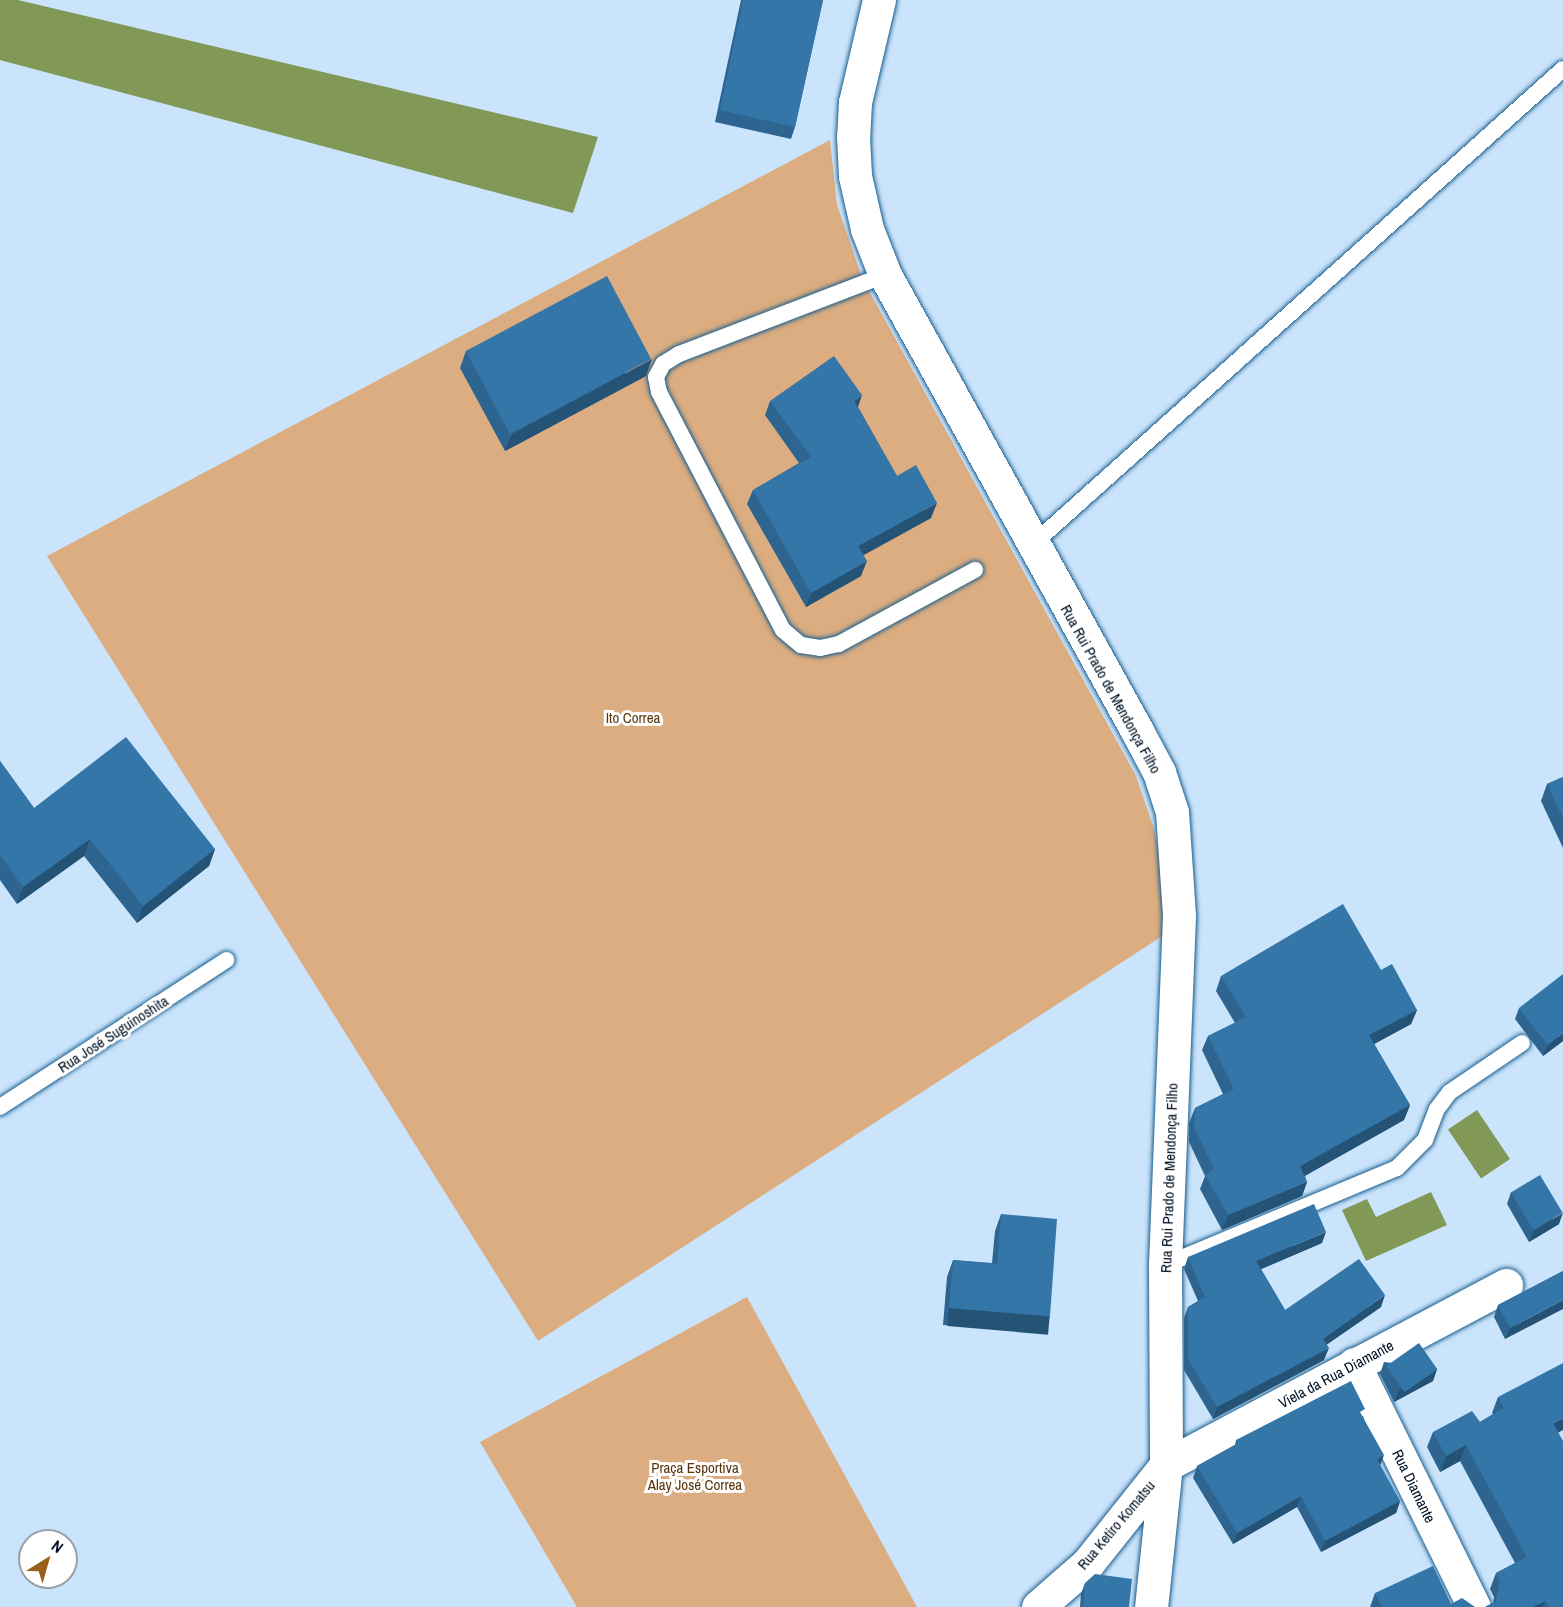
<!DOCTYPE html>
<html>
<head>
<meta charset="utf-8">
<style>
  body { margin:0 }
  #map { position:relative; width:1563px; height:1607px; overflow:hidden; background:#cae4fb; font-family:"Archivo Narrow",sans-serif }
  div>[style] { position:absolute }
  .green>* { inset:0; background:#dbad81 }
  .water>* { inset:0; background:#819856; transform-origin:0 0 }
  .roads { filter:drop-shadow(0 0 2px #185d8e) drop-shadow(0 0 2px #185d8e) }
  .service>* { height:16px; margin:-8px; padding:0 8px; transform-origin:8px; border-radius:8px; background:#fff }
  .minor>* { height:33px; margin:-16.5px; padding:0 16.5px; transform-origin:16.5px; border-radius:16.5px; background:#fff }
  .wall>* { inset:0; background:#2e6590 }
  .shaded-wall>* { inset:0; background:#255376; transform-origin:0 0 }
  .building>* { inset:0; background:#3576a8; transform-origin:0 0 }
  span { translate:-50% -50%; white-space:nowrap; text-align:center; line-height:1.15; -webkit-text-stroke:6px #fff; paint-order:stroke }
  .street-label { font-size:15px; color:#001124 }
  .park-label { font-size:15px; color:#5a350b }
  .north { position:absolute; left:18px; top:1529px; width:60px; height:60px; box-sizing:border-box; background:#fff; border:2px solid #99a0a7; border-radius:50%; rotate:37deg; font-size:16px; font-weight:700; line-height:24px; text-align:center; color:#001124 }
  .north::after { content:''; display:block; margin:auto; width:21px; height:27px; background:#995f1d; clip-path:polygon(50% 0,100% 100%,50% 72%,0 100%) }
</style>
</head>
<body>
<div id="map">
  <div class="green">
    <div style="clip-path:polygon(830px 140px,837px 205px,863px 280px,1136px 776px,1154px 829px,1164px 882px,1167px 933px,538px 1341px,47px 556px)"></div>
    <div style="clip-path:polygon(747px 1297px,917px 1607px,577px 1607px,480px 1442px)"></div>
  </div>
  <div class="water">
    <div style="clip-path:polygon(0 0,18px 0,598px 137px,573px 213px,0 60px)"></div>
    <div style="left:1477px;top:1110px;width:59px;height:35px;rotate:56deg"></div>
    <div style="clip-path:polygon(1431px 1192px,1447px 1225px,1366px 1261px,1342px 1210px,1367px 1199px,1376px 1217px)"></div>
  </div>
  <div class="roads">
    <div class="service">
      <div style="left:885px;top:275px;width:221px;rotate:159deg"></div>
      <div style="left:679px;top:354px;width:19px;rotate:148deg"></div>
      <div style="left:663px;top:364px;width:15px;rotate:118deg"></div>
      <div style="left:656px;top:377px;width:15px;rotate:79deg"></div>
      <div style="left:659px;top:392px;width:268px;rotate:62.5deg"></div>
      <div style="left:783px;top:630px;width:23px;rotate:40deg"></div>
      <div style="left:801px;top:645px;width:19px;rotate:9deg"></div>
      <div style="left:820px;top:648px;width:19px;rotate:-12deg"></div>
      <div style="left:839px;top:644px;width:155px;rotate:-28.6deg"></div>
      <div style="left:1032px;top:545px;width:713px;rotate:-41.87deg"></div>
      <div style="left:0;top:1107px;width:270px;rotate:-33deg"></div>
      <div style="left:1165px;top:1265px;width:251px;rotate:-22.7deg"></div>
      <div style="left:1397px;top:1168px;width:40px;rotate:-45deg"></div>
      <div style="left:1425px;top:1140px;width:33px;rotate:-69deg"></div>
      <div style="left:1437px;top:1109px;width:21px;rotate:-53deg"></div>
      <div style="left:1450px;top:1092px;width:87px;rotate:-34.2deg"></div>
    </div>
    <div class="minor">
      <div style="left:879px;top:0;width:105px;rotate:103.2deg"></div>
      <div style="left:855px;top:102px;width:34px;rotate:93deg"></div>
      <div style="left:853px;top:136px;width:40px;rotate:87.1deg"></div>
      <div style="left:855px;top:176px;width:54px;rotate:77.2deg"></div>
      <div style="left:867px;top:229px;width:49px;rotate:68.6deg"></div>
      <div style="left:885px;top:275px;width:519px;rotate:61.06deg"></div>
      <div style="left:1136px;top:729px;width:49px;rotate:61.9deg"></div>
      <div style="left:1159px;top:772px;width:42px;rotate:72deg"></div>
      <div style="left:1172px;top:812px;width:104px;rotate:86.1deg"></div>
      <div style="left:1179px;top:916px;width:349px;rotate:92.3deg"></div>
      <div style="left:1165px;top:1265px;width:200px;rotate:89.7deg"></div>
      <div style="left:1166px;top:1465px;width:143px;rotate:96deg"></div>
      <div style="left:1354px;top:1364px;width:271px;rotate:63.7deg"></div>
      <div style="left:1038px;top:1607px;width:67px;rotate:-41.3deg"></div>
      <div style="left:1088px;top:1563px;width:125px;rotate:-51.5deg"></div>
      <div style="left:1166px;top:1465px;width:385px;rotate:-27.9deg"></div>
    </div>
  </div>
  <div class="wall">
    <div style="clip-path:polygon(741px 0,823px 0,795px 127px,791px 139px,715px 122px)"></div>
    <div style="clip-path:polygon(466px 351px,646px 376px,505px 451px,460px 368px)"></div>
    <div style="clip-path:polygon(770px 401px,858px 407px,897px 476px,931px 518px,863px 555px,861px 576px,806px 607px,747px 504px,753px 490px,799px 463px,765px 415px)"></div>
    <div style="clip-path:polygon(0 761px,34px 808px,215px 849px,209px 866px,137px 923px,84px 856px,17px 904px,0 880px)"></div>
    <div style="clip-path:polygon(1563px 777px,1563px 848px,1541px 801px,1547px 784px)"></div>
    <div style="clip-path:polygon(1381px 970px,1417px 1010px,1411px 1024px,1374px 1044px,1410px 1105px,1404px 1120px,1305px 1176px,1307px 1182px,1302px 1196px,1222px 1230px,1200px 1189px,1205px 1176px,1189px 1142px,1189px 1123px,1195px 1108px,1223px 1094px,1202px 1050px,1208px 1036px,1235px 1023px,1216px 991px,1221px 976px)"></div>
    <div style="clip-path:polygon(1519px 1008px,1563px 1041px,1543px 1056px,1515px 1019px)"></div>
    <div style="clip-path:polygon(1511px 1192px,1559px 1224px,1529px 1242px,1507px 1204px)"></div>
    <div style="clip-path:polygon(1001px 1214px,1050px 1316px,1044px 1333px,943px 1325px,947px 1277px,953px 1260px,992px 1263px,995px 1231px)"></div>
    <div style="clip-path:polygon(1322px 1243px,1261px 1269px,1285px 1310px,1381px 1307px,1326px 1345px,1324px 1360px,1213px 1419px,1184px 1370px,1184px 1318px,1188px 1307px,1198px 1301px,1184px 1269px,1188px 1257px)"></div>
    <div style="clip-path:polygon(1563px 1271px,1505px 1339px,1494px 1317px,1498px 1305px)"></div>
    <div style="clip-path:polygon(1384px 1362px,1437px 1369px,1433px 1381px,1394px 1402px,1380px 1374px)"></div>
    <div style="clip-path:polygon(1498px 1397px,1558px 1433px,1563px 1607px,1485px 1607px,1493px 1603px,1494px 1597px,1490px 1589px,1496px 1573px,1515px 1563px,1460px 1461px,1440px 1472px,1427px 1447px,1433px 1432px,1480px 1422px,1493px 1414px,1492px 1413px)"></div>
    <div style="clip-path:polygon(1363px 1416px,1380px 1466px,1400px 1501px,1396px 1513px,1321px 1552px,1297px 1507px,1233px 1544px,1193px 1478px,1197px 1466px,1235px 1445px,1236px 1440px)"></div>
    <div style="clip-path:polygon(1085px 1583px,1129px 1607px,1080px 1607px,1081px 1594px)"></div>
    <div style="clip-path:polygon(1375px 1593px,1451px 1604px,1475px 1607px,1370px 1607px)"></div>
  </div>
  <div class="shaded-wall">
    <div style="clip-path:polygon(652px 359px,646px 376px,505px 451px,512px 434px)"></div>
    <div style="clip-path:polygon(862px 395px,857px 410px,854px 401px)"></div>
    <div style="clip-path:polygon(937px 503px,931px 518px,853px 561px,858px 546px)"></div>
    <div style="clip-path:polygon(867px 561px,861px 576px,806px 607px,811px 593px)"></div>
    <div style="clip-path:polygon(90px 839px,84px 856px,17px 904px,23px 887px)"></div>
    <div style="clip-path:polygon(215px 849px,209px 866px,137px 923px,143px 906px)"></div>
    <div style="clip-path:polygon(1417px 1010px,1411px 1024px,1363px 1050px,1369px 1035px)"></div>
    <div style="clip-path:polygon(1563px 1033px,1563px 1041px,1543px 1056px,1548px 1045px)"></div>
    <div style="clip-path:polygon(1410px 1105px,1404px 1120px,1295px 1181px,1300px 1166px)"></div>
    <div style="clip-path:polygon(1307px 1182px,1302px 1196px,1222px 1230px,1228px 1215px)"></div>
    <div style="clip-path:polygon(1563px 1213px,1559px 1224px,1529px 1242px,1534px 1230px)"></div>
    <div style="clip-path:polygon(1326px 1232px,1322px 1243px,1252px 1273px,1256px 1261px)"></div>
    <div style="clip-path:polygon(1385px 1295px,1381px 1307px,1319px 1350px,1323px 1339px)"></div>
    <div style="clip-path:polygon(1563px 1300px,1563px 1309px,1505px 1339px,1510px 1328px)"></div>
    <div style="left:949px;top:1308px;width:101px;height:18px;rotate:5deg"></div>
    <div style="clip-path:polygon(1329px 1348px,1324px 1360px,1213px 1419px,1217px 1407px)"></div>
    <div style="clip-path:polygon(1437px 1369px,1433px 1381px,1394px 1402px,1398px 1391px)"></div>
    <div style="clip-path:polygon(1563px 1418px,1563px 1430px,1547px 1439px,1553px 1423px)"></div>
    <div style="clip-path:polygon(1466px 1445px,1460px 1461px,1440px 1472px,1446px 1456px)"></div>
    <div style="clip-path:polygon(1384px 1455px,1380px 1466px,1377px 1459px)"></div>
    <div style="clip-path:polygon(1301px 1496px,1297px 1507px,1233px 1544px,1237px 1533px)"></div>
    <div style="clip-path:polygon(1400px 1501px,1396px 1513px,1321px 1552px,1325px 1541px)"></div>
    <div style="clip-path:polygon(1545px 1601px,1543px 1607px,1533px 1607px)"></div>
  </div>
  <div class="building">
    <div style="clip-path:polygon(743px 0,823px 0,795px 127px,720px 110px)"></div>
    <div style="left:607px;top:276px;width:94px;height:160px;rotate:62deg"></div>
    <div style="clip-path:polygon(834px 356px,862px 395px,854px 401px,897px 476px,916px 465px,937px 503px,858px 546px,867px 561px,811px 593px,753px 490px,811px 457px,770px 401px)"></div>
    <div style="clip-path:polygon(126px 737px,215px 849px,143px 906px,90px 839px,23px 887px,0 855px,0 761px,34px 808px)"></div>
    <div style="clip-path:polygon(1563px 777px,1563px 818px,1547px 784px)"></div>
    <div style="clip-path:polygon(1343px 904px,1381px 970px,1392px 964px,1417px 1010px,1369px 1035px,1410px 1105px,1300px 1166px,1307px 1182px,1228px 1215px,1205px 1175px,1214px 1169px,1194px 1127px,1195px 1108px,1234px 1089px,1208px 1036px,1246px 1017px,1221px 976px)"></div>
    <div style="clip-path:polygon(1563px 974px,1563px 1033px,1548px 1045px,1519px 1008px)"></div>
    <div style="left:1540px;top:1175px;width:44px;height:34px;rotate:59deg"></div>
    <div style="clip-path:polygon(1314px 1204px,1326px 1232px,1256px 1261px,1285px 1310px,1359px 1259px,1385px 1295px,1323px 1339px,1329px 1348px,1217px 1407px,1188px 1359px,1188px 1307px,1205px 1297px,1188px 1257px)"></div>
    <div style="clip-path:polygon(1001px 1214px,1057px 1219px,1050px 1316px,949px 1308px,953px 1260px,997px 1264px)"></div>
    <div style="clip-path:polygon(1563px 1271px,1563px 1300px,1510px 1328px,1498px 1305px)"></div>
    <div style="left:1419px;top:1343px;width:32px;height:40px;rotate:55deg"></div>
    <div style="clip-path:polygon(1563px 1363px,1563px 1418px,1553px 1423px,1563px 1441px,1563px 1607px,1549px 1607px,1545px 1601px,1533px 1607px,1485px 1607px,1496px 1601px,1500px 1581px,1496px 1573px,1527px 1557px,1466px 1445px,1446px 1456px,1433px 1432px,1472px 1411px,1480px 1422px,1504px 1408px,1498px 1397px)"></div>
    <div style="clip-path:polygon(1351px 1381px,1365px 1409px,1360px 1412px,1384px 1455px,1377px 1459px,1400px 1501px,1325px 1541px,1301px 1496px,1237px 1533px,1197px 1466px,1238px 1443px,1236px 1440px)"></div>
    <div style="clip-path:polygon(1433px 1566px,1451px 1604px,1462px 1598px,1475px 1607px,1382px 1607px,1375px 1593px)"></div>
    <div style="clip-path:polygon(1095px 1574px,1132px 1579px,1129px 1607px,1083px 1607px,1085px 1583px)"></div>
  </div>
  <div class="street-label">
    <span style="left:1111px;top:689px;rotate:61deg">Rua Rui Prado de Mendonça Filho</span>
    <span style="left:113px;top:1034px;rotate:-33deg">Rua José Suguinoshita</span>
    <span style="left:1169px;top:1178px;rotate:-88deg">Rua Rui Prado de Mendonça Filho</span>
    <span style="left:1336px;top:1374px;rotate:-28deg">Viela da Rua Diamante</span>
    <span style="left:1414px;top:1486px;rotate:64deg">Rua Diamante</span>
    <span style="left:1116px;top:1525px;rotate:-50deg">Rua Ketiro Komatsu</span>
  </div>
  <div class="park-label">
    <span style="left:633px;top:718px">Ito Correa</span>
    <span style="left:695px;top:1476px">Praça Esportiva<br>Alay José Correa</span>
  </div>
  <div class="north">N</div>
</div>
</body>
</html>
